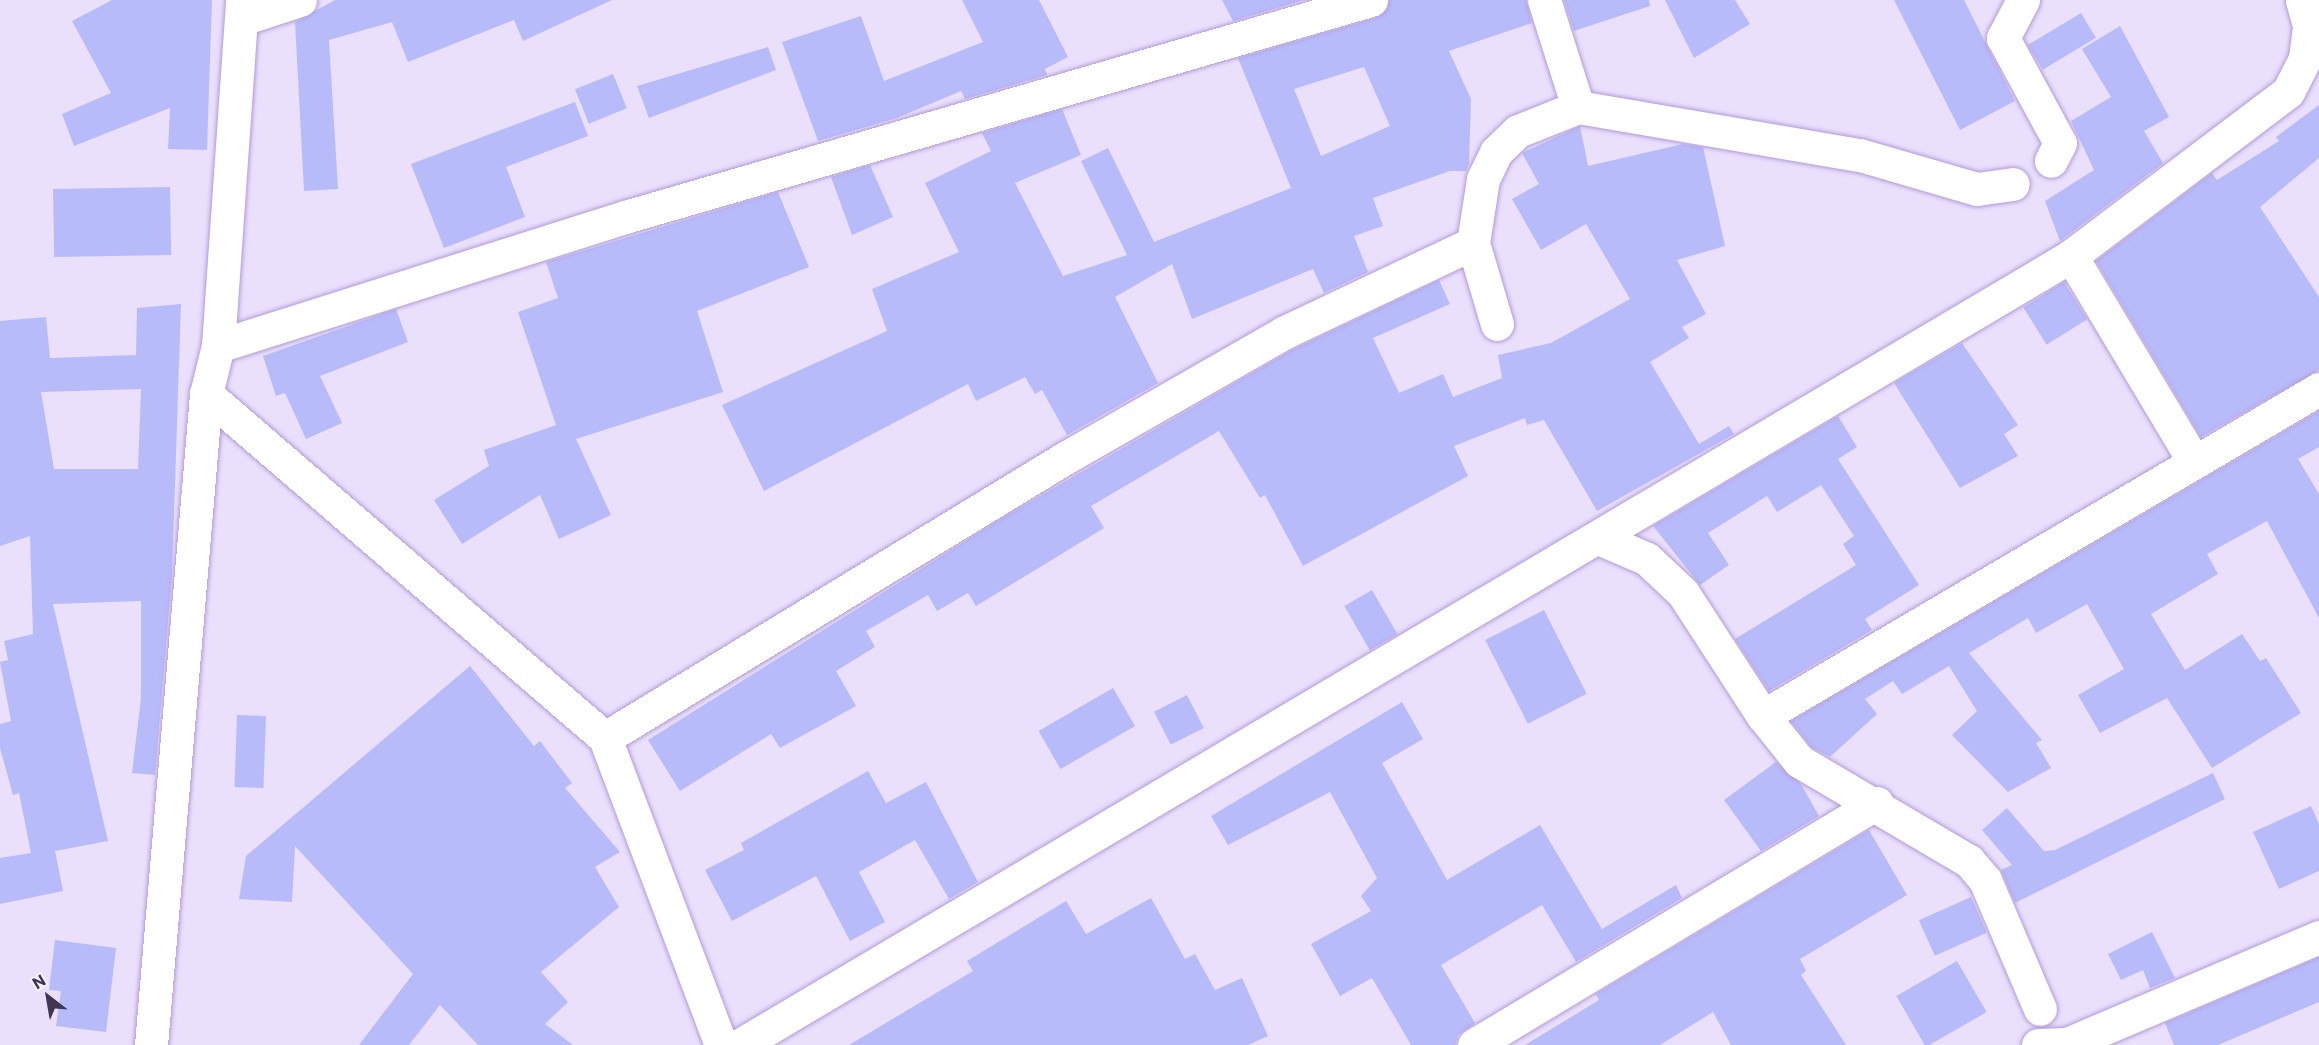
<!DOCTYPE html>
<html>
<head>
<meta charset="utf-8">
<style>
  body { margin:0 }
  #map { position:relative; width:2319px; height:1045px; overflow:hidden; background:#eae0fc; font-family:Commissioner,sans-serif }
  div>[style] { position:absolute }
  .building>* { inset:0; background:#b8bbfa; transform-origin:0 0 }
  .roads { filter:drop-shadow(0 0 2px #b39ada) drop-shadow(0 0 2px #b39ada) }
  .minor>* { height:33px; margin:-16.5px; padding:0 16.5px; transform-origin:16.5px; border-radius:16.5px; background:#fff }
  span { translate:-50% -50%; white-space:nowrap; text-align:center; line-height:1.15; -webkit-text-stroke:4.5px #f5f0fe; paint-order:stroke }
  .north { position:absolute; left:18px; top:967px; width:60px; height:60px; -webkit-text-stroke:4px #f5f0fe; paint-order:stroke; rotate:329deg; font-size:16px; font-weight:700; line-height:24px; text-align:center; color:#413651 }
  .north::after { content:''; display:block; margin:auto; width:21px; height:27px; background:#413651; clip-path:polygon(50% 0,100% 100%,50% 72%,0 100%) }
</style>
</head>
<body>
<div id="map">
  <div class="building">
    <div style="clip-path:polygon(112px 0,212px 0,207px 150px,168px 149px,170px 108px,74px 146px,62px 114px,111px 93px,72px 21px)"></div>
    <div style="clip-path:polygon(335px 0,612px 0,523px 41px,514px 20px,408px 62px,392px 22px,329px 40px,338px 189px,304px 191px,295px 22px)"></div>
    <div style="clip-path:polygon(962px 0,1039px 0,1068px 57px,1045px 69px,1047px 75px,965px 99px,961px 91px,897px 118px,818px 141px,782px 42px,861px 16px,884px 81px,983px 42px)"></div>
    <div style="clip-path:polygon(1222px 0,1304px 0,1233px 21px)"></div>
    <div style="clip-path:polygon(evenodd,1389px 0,1526px 0,1532px 23px,1449px 51px,1471px 99px,1469px 164px,1466px 171px,1450px 171px,1373px 198px,1383px 226px,1354px 236px,1368px 272px,1324px 293px,1313px 269px,1192px 319px,1172px 264px,1115px 297px,1158px 383px,1067px 435px,1042px 390px,1035px 394px,1025px 377px,976px 401px,968px 384px,764px 491px,722px 405px,887px 331px,872px 289px,959px 252px,925px 183px,991px 151px,982px 133px,1062px 109px,1081px 155px,1015px 183px,1063px 276px,1127px 255px,1081px 161px,1108px 148px,1154px 242px,1291px 188px,1238px 58px,1376px 18px,1389px 0,1364px 67px,1390px 126px,1321px 156px,1294px 89px,1364px 67px)"></div>
    <div style="clip-path:polygon(1564px 0,1649px 0,1650px 6px,1574px 31px)"></div>
    <div style="clip-path:polygon(1665px 0,1735px 0,1750px 24px,1694px 58px)"></div>
    <div style="clip-path:polygon(1894px 0,1964px 0,2015px 101px,1960px 130px)"></div>
    <div style="left:2081px;top:13px;width:29px;height:62px;rotate:59deg"></div>
    <div style="clip-path:polygon(2120px 26px,2169px 117px,2144px 131px,2163px 163px,2060px 241px,2045px 201px,2094px 170px,2071px 121px,2111px 97px,2082px 49px)"></div>
    <div style="clip-path:polygon(768px 47px,776px 70px,649px 118px,637px 86px)"></div>
    <div style="left:613px;top:74px;width:37px;height:41px;rotate:68deg"></div>
    <div style="clip-path:polygon(575px 102px,588px 136px,506px 167px,525px 217px,444px 248px,411px 164px)"></div>
    <div style="clip-path:polygon(2319px 105px,2319px 158px,2260px 207px,2319px 297px,2319px 370px,2201px 437px,2096px 261px,2212px 173px,2217px 180px,2279px 141px,2276px 137px)"></div>
    <div style="clip-path:polygon(1580px 126px,1588px 166px,1683px 144px,1703px 147px,1725px 246px,1677px 260px,1706px 314px,1682px 327px,1689px 338px,1650px 362px,1699px 444px,1729px 426px,1734px 434px,1597px 511px,1544px 420px,1527px 425px,1525px 418px,1454px 446px,1468px 476px,1303px 566px,1265px 495px,1260px 498px,1219px 431px,1091px 506px,1104px 528px,976px 606px,968px 593px,937px 611px,928px 595px,866px 631px,875px 647px,836px 671px,856px 706px,780px 748px,771px 734px,680px 791px,648px 740px,1004px 517px,1292px 350px,1439px 280px,1450px 304px,1373px 338px,1399px 393px,1443px 374px,1453px 397px,1502px 378px,1498px 355px,1551px 343px,1630px 299px,1586px 224px,1541px 250px,1512px 199px,1539px 184px,1522px 153px)"></div>
    <div style="clip-path:polygon(870px 165px,893px 217px,852px 235px,831px 177px)"></div>
    <div style="left:170px;top:187px;width:68px;height:117px;rotate:89deg"></div>
    <div style="clip-path:polygon(778px 192px,809px 267px,697px 311px,723px 392px,576px 439px,611px 515px,559px 539px,540px 495px,462px 544px,434px 500px,489px 466px,484px 450px,556px 425px,518px 312px,558px 298px,546px 262px)"></div>
    <div style="left:2064px;top:282px;width:44px;height:48px;rotate:58deg"></div>
    <div style="clip-path:polygon(evenodd,181px 304px,172px 575px,155px 775px,132px 773px,141px 698px,141px 601px,53px 604px,108px 841px,55px 851px,63px 891px,0 904px,0 858px,31px 853px,19px 793px,13px 795px,0 748px,0 724px,11px 721px,0 662px,8px 660px,4px 641px,33px 634px,30px 536px,0 546px,0 321px,46px 317px,50px 358px,136px 355px,137px 308px,181px 304px,141px 389px,138px 469px,54px 469px,41px 392px,141px 389px)"></div>
    <div style="clip-path:polygon(396px 309px,408px 342px,320px 376px,342px 423px,306px 439px,285px 393px,276px 396px,263px 356px)"></div>
    <div style="clip-path:polygon(1962px 343px,2018px 425px,2004px 434px,2018px 456px,1960px 488px,1894px 383px)"></div>
    <div style="clip-path:polygon(2319px 411px,2319px 447px,2298px 459px,2319px 494px,2319px 618px,2267px 521px,2207px 554px,2218px 574px,2151px 614px,2185px 670px,2242px 634px,2260px 661px,2266px 658px,2301px 713px,2212px 768px,2167px 698px,2100px 733px,2078px 695px,2124px 669px,2087px 604px,2036px 633px,2028px 618px,1969px 653px,2042px 740px,2036px 743px,2051px 768px,2008px 792px,1952px 735px,1977px 711px,1949px 666px,1902px 694px,1893px 681px,1865px 699px,1877px 714px,1830px 757px,1811px 747px,1791px 721px)"></div>
    <div style="clip-path:polygon(1838px 416px,1857px 447px,1838px 459px,1919px 585px,1865px 619px,1872px 630px,1769px 691px,1735px 639px,1856px 565px,1843px 544px,1854px 536px,1821px 485px,1777px 512px,1767px 496px,1708px 533px,1729px 565px,1700px 585px,1653px 526px)"></div>
    <div style="left:1372px;top:590px;width:51px;height:32px;rotate:60deg"></div>
    <div style="left:1544px;top:610px;width:94px;height:66px;rotate:63deg"></div>
    <div style="clip-path:polygon(470px 666px,534px 746px,540px 741px,572px 783px,565px 788px,620px 852px,595px 867px,619px 907px,541px 972px,568px 1002px,545px 1024px,573px 1045px,478px 1045px,440px 1005px,409px 1045px,359px 1045px,413px 974px,295px 846px,292px 902px,239px 899px,246px 856px)"></div>
    <div style="left:1113px;top:688px;width:44px;height:86px;rotate:60deg"></div>
    <div style="left:1187px;top:695px;width:37px;height:37px;rotate:63deg"></div>
    <div style="clip-path:polygon(1402px 702px,1423px 739px,1382px 763px,1447px 880px,1540px 825px,1602px 929px,1676px 885px,1682px 898px,1576px 962px,1542px 905px,1441px 965px,1475px 1023px,1458px 1035px,1455px 1045px,1411px 1045px,1372px 978px,1340px 996px,1311px 944px,1371px 911px,1361px 896px,1377px 878px,1330px 792px,1228px 845px,1211px 816px)"></div>
    <div style="left:237px;top:715px;width:29px;height:72px;rotate:2deg"></div>
    <div style="clip-path:polygon(1776px 762px,1801px 784px,1819px 816px,1761px 851px,1724px 800px)"></div>
    <div style="clip-path:polygon(868px 771px,886px 803px,926px 782px,978px 882px,949px 899px,915px 840px,859px 872px,885px 922px,850px 941px,816px 876px,732px 921px,705px 870px,744px 850px,741px 843px)"></div>
    <div style="clip-path:polygon(2213px 773px,2225px 799px,2015px 903px,2001px 870px,2012px 865px,1982px 830px,2007px 808px,2044px 851px,2055px 850px)"></div>
    <div style="clip-path:polygon(2311px 806px,2319px 824px,2319px 871px,2279px 889px,2253px 832px)"></div>
    <div style="clip-path:polygon(1869px 830px,1907px 895px,1800px 959px,1806px 971px,1801px 975px,1846px 1045px,1731px 1045px,1713px 1012px,1660px 1045px,1525px 1045px,1599px 1000px,1596px 994px)"></div>
    <div style="left:1971px;top:897px;width:39px;height:57px;rotate:66deg"></div>
    <div style="clip-path:polygon(1151px 898px,1185px 959px,1195px 954px,1215px 990px,1242px 978px,1268px 1036px,1248px 1045px,849px 1045px,973px 971px,967px 961px,1066px 901px,1086px 934px)"></div>
    <div style="clip-path:polygon(2152px 932px,2175px 978px,2150px 988px,2143px 970px,2121px 980px,2108px 954px)"></div>
    <div style="clip-path:polygon(55px 940px,116px 948px,106px 1032px,56px 1026px,61px 991px,49px 990px)"></div>
    <div style="clip-path:polygon(2319px 957px,2319px 1002px,2218px 1045px,2174px 1045px,2165px 1023px)"></div>
    <div style="left:1957px;top:961px;width:59px;height:70px;rotate:60deg"></div>
  </div>
  <div class="roads">
    <div class="minor">
      <div style="left:1544px;top:0;width:112px;rotate:72.4deg"></div>
      <div style="left:2023px;top:0;width:43px;rotate:117.8deg"></div>
      <div style="left:2003px;top:38px;width:119px;rotate:61.5deg"></div>
      <div style="left:2060px;top:143px;width:20px;rotate:117deg"></div>
      <div style="left:242px;top:19px;width:61px;rotate:-18.1deg"></div>
      <div style="left:2071px;top:256px;width:238px;rotate:59.1deg"></div>
      <div style="left:1497px;top:324px;width:84px;rotate:-106.5deg"></div>
      <div style="left:1473px;top:243px;width:65px;rotate:-81.1deg"></div>
      <div style="left:1483px;top:179px;width:30px;rotate:-64deg"></div>
      <div style="left:1496px;top:152px;width:30px;rotate:-44deg"></div>
      <div style="left:1518px;top:131px;width:65px;rotate:-21.8deg"></div>
      <div style="left:1578px;top:107px;width:286px;rotate:9.7deg"></div>
      <div style="left:1860px;top:155px;width:122px;rotate:16.2deg"></div>
      <div style="left:1977px;top:189px;width:36px;rotate:-8deg"></div>
      <div style="left:218px;top:346px;width:427px;rotate:-17.6deg"></div>
      <div style="left:625px;top:217px;width:777px;rotate:-16.22deg"></div>
      <div style="left:206px;top:394px;width:527px;rotate:40.77deg"></div>
      <div style="left:605px;top:738px;width:328px;rotate:69.3deg"></div>
      <div style="left:1601px;top:539px;width:50px;rotate:23.5deg"></div>
      <div style="left:1647px;top:559px;width:50px;rotate:43.4deg"></div>
      <div style="left:1683px;top:593px;width:147px;rotate:57deg"></div>
      <div style="left:1763px;top:716px;width:58px;rotate:51.3deg"></div>
      <div style="left:1799px;top:761px;width:197px;rotate:30.5deg"></div>
      <div style="left:1969px;top:861px;width:25px;rotate:50deg"></div>
      <div style="left:1985px;top:880px;width:140px;rotate:66.9deg"></div>
      <div style="left:1763px;top:716px;width:645px;rotate:-30.46deg"></div>
      <div style="left:605px;top:738px;width:539px;rotate:-31.33deg"></div>
      <div style="left:1065px;top:458px;width:251px;rotate:-29.8deg"></div>
      <div style="left:1283px;top:333px;width:210px;rotate:-25.3deg"></div>
      <div style="left:151px;top:1045px;width:653px;rotate:-85.17deg"></div>
      <div style="left:206px;top:394px;width:49px;rotate:-76deg"></div>
      <div style="left:218px;top:346px;width:347px;rotate:-86deg"></div>
      <div style="left:740px;top:1045px;width:1547px;rotate:-30.66deg"></div>
      <div style="left:2071px;top:256px;width:272px;rotate:-37.1deg"></div>
      <div style="left:2288px;top:92px;width:37px;rotate:-63deg"></div>
      <div style="left:2305px;top:59px;width:34px;rotate:-83deg"></div>
      <div style="left:2309px;top:25px;width:26px;rotate:-106deg"></div>
      <div style="left:1474px;top:1045px;width:470px;rotate:-31deg"></div>
      <div style="left:2038px;top:1045px;width:29px;rotate:-2deg"></div>
      <div style="left:2067px;top:1044px;width:274px;rotate:-23deg"></div>
    </div>
  </div>
  <div class="north">N</div>
</div>
</body>
</html>
